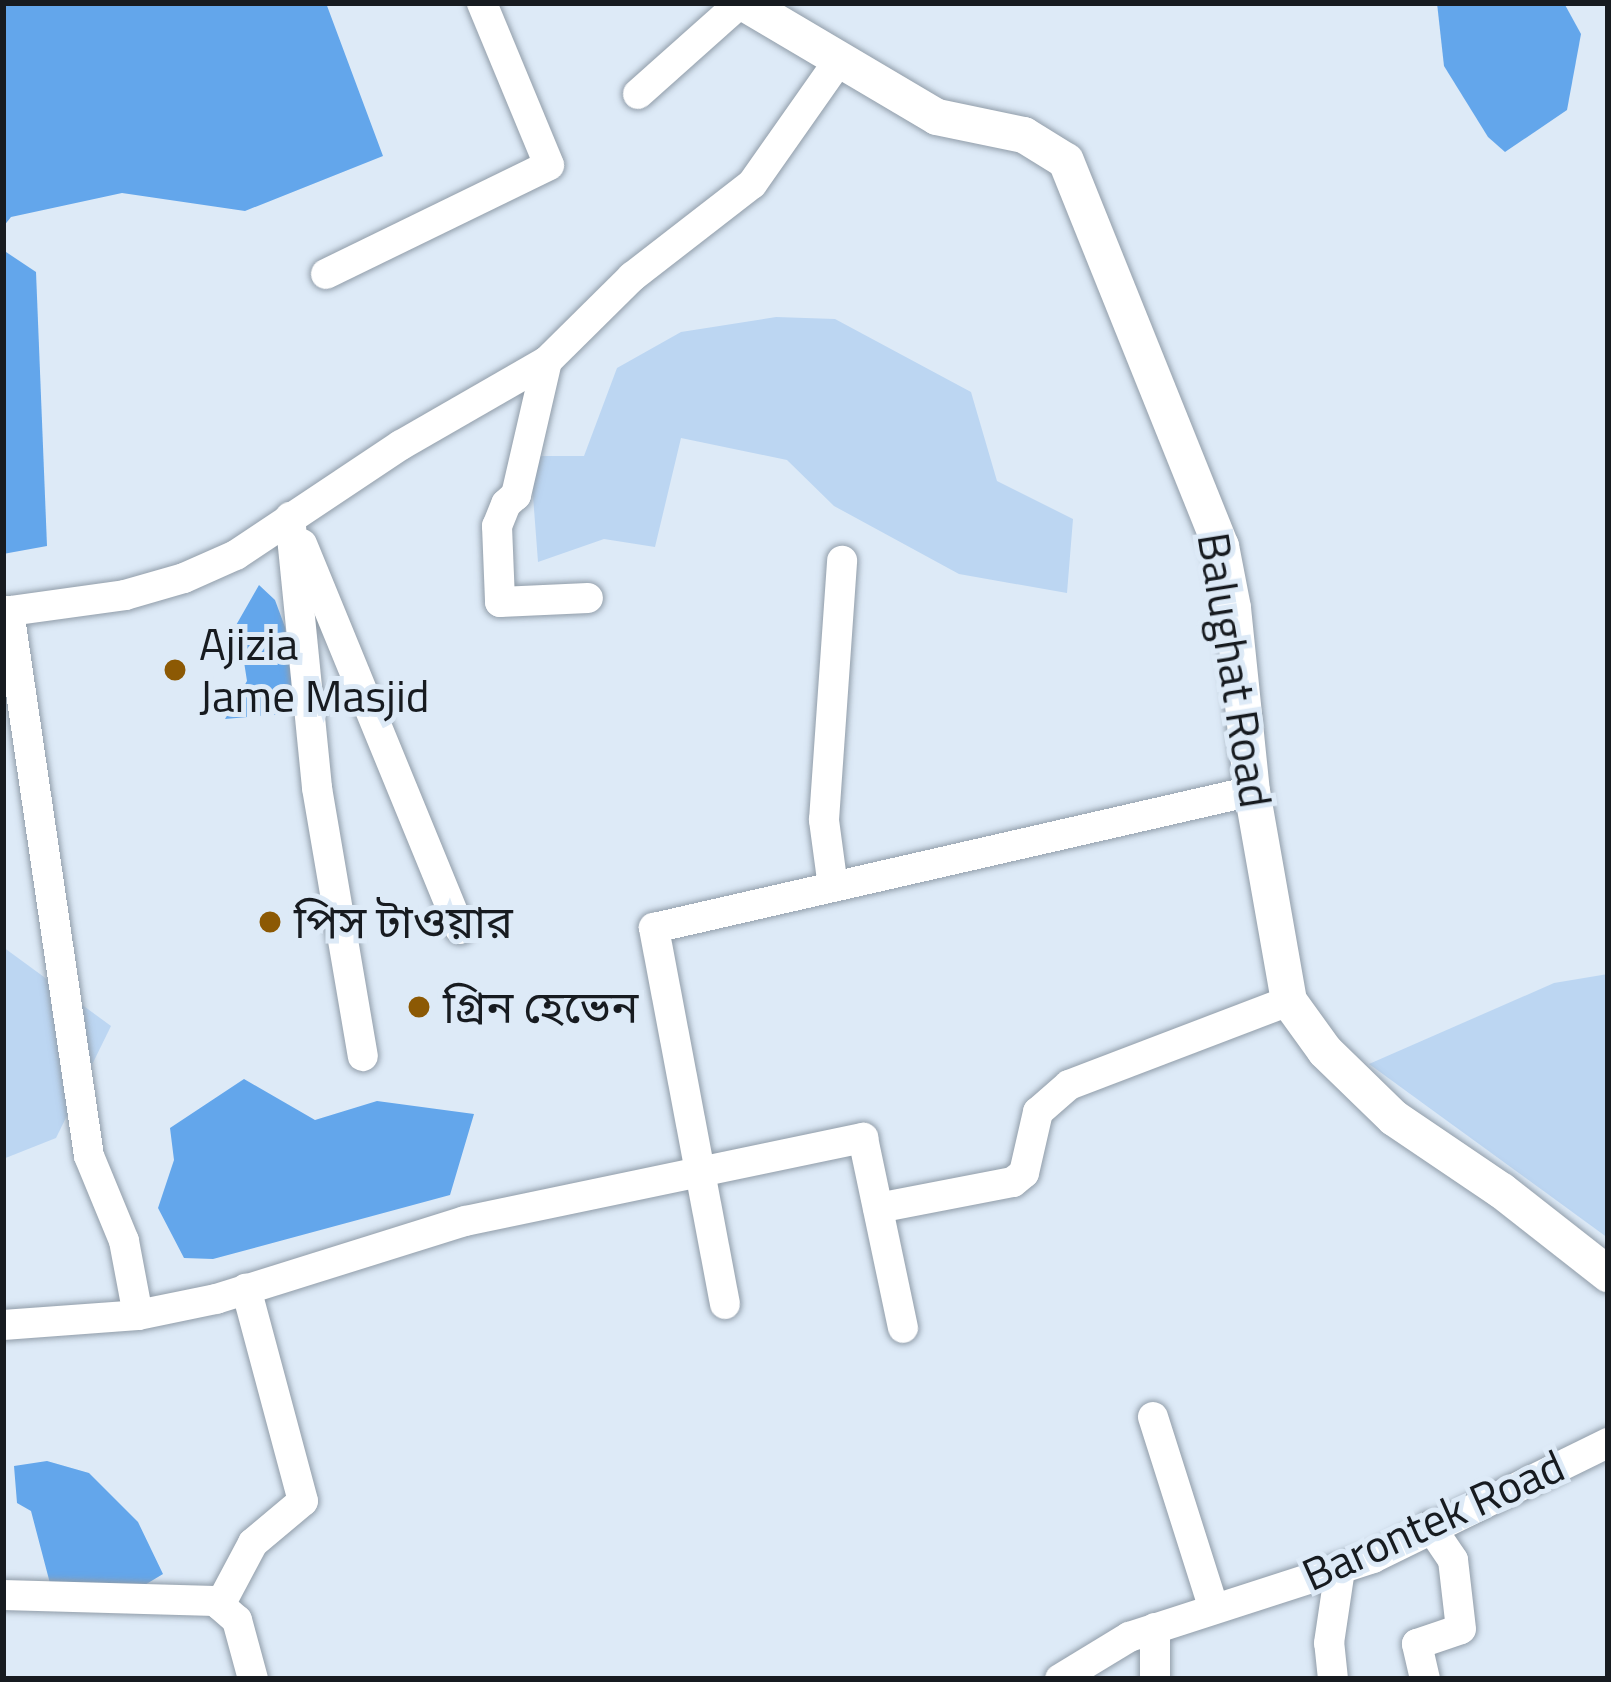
<!DOCTYPE html>
<html>
<head>
<meta charset="utf-8">
<style>
  body { margin:0 }
  #map { position:relative; width:1611px; height:1682px; overflow:hidden; background:#ddeaf7; font-family:"Titillium Web","Noto Sans Bengali",sans-serif }
  div>[style] { position:absolute }
  .green>* { inset:0; background:#bcd6f2 }
  .water>* { inset:0; background:#63a6eb }
  .roads { filter:drop-shadow(0 0 3px #919da9) drop-shadow(0 0 3px #919da9) }
  .minor>* { height:30px; margin:-15px; padding:0 15px; transform-origin:15px; border-radius:15px; background:#fff }
  .tertiary>* { height:36px; margin:-18px; padding:0 18px; transform-origin:18px; border-radius:18px; background:#fff }
  .dots>* { width:33px; height:33px; translate:-50% -50%; box-sizing:border-box; border:6px solid #ddeaf7; border-radius:50% }
  span { translate:-50% -50%; white-space:nowrap; text-align:center; line-height:1.15; -webkit-text-stroke:10px #ddeaf7; paint-order:stroke }
  .poi-label { font-size:45px; color:#171b20 }
  .left { translate:0 -50%; text-align:left }
  .street-label { font-size:45px; color:#171b20 }
  .frame { position:absolute; inset:0; border:6px solid #171b20; pointer-events:none }
</style>
</head>
<body>
<div id="map">
  <div class="green">
    <div style="clip-path:polygon(776px 317px,835px 319px,971px 392px,997px 481px,1073px 519px,1067px 593px,959px 574px,834px 506px,787px 460px,681px 438px,655px 547px,604px 539px,538px 562px,530px 456px,584px 456px,617px 368px,681px 332px)"></div>
    <div style="clip-path:polygon(3px 947px,111px 1026px,56px 1138px,3px 1159px)"></div>
    <div style="clip-path:polygon(1608px 974px,1608px 1238px,1369px 1064px,1554px 983px)"></div>
  </div>
  <div class="water">
    <div style="clip-path:polygon(3px 3px,326px 3px,383px 156px,245px 211px,122px 193px,11px 217px,3px 227px)"></div>
    <div style="clip-path:polygon(1437px 3px,1564px 3px,1581px 34px,1567px 110px,1505px 152px,1488px 137px,1444px 66px)"></div>
    <div style="clip-path:polygon(3px 250px,36px 272px,47px 546px,3px 554px)"></div>
    <div style="clip-path:polygon(259px 585px,275px 600px,285px 627px,295px 713px,225px 719px,247px 681px,242px 649px,231px 634px)"></div>
    <div style="clip-path:polygon(244px 1079px,315px 1120px,377px 1101px,474px 1114px,450px 1195px,213px 1259px,184px 1258px,158px 1208px,174px 1160px,170px 1128px)"></div>
    <div style="clip-path:polygon(47px 1461px,89px 1473px,138px 1522px,163px 1574px,143px 1586px,52px 1591px,31px 1511px,17px 1503px,14px 1466px)"></div>
  </div>
  <div class="roads">
    <div class="minor">
      <div style="left:638px;top:94px;width:137px;rotate:-41.7deg"></div>
      <div style="left:326px;top:274px;width:248px;rotate:-26deg"></div>
      <div style="left:549px;top:165px;width:175px;rotate:-112.5deg"></div>
      <div style="left:547px;top:361px;width:138px;rotate:103deg"></div>
      <div style="left:516px;top:495px;width:13px;rotate:138deg"></div>
      <div style="left:506px;top:504px;width:24px;rotate:112deg"></div>
      <div style="left:497px;top:526px;width:76px;rotate:87.7deg"></div>
      <div style="left:500px;top:602px;width:88px;rotate:-2.6deg"></div>
      <div style="left:290px;top:517px;width:272px;rotate:84.3deg"></div>
      <div style="left:317px;top:788px;width:272px;rotate:80.3deg"></div>
      <div style="left:302px;top:544px;width:416px;rotate:67.7deg"></div>
      <div style="left:9px;top:611px;width:551px;rotate:81.65deg"></div>
      <div style="left:89px;top:1156px;width:92px;rotate:67.6deg"></div>
      <div style="left:124px;top:1241px;width:75px;rotate:79.3deg"></div>
      <div style="left:3px;top:612px;width:123px;rotate:-7.9deg"></div>
      <div style="left:125px;top:595px;width:61px;rotate:-16.1deg"></div>
      <div style="left:184px;top:578px;width:57px;rotate:-23.9deg"></div>
      <div style="left:236px;top:555px;width:198px;rotate:-33.7deg"></div>
      <div style="left:401px;top:445px;width:168px;rotate:-29.9deg"></div>
      <div style="left:547px;top:361px;width:120px;rotate:-44.7deg"></div>
      <div style="left:632px;top:277px;width:152px;rotate:-37.8deg"></div>
      <div style="left:752px;top:184px;width:148px;rotate:-54.9deg"></div>
      <div style="left:833px;top:887px;width:68px;rotate:-97.7deg"></div>
      <div style="left:824px;top:820px;width:260px;rotate:-86deg"></div>
      <div style="left:878px;top:1208px;width:137px;rotate:-10.9deg"></div>
      <div style="left:1013px;top:1182px;width:14px;rotate:-39deg"></div>
      <div style="left:1024px;top:1173px;width:63px;rotate:-77.1deg"></div>
      <div style="left:1038px;top:1112px;width:41px;rotate:-41.1deg"></div>
      <div style="left:1069px;top:1085px;width:235px;rotate:-20.9deg"></div>
      <div style="left:725px;top:1304px;width:383px;rotate:-100.7deg"></div>
      <div style="left:654px;top:928px;width:613px;rotate:-12.9deg"></div>
      <div style="left:3px;top:1325px;width:135px;rotate:-4.2deg"></div>
      <div style="left:138px;top:1315px;width:80px;rotate:-11.6deg"></div>
      <div style="left:216px;top:1299px;width:261px;rotate:-17.4deg"></div>
      <div style="left:465px;top:1221px;width:407px;rotate:-11.8deg"></div>
      <div style="left:863px;top:1138px;width:194px;rotate:78.1deg"></div>
      <div style="left:1153px;top:1417px;width:201px;rotate:72.4deg"></div>
      <div style="left:3px;top:1595px;width:212px;rotate:1.6deg"></div>
      <div style="left:215px;top:1601px;width:29px;rotate:41deg"></div>
      <div style="left:237px;top:1620px;width:61px;rotate:74.8deg"></div>
      <div style="left:220px;top:1605px;width:70px;rotate:-62deg"></div>
      <div style="left:253px;top:1543px;width:65px;rotate:-40deg"></div>
      <div style="left:303px;top:1501px;width:220px;rotate:-105deg"></div>
      <div style="left:1155px;top:1628px;width:51px;rotate:90deg"></div>
      <div style="left:1060px;top:1679px;width:81px;rotate:-31.3deg"></div>
      <div style="left:1129px;top:1637px;width:256px;rotate:-17.9deg"></div>
      <div style="left:1373px;top:1558px;width:262px;rotate:-26.1deg"></div>
      <div style="left:1333px;top:1679px;width:36px;rotate:-96deg"></div>
      <div style="left:1329px;top:1643px;width:75px;rotate:-81.5deg"></div>
      <div style="left:1425px;top:1679px;width:36px;rotate:-103deg"></div>
      <div style="left:1417px;top:1644px;width:46px;rotate:-18.8deg"></div>
      <div style="left:1461px;top:1629px;width:69px;rotate:-96.6deg"></div>
      <div style="left:1453px;top:1560px;width:41px;rotate:-124.1deg"></div>
    </div>
    <div class="tertiary">
      <div style="left:744px;top:3px;width:224px;rotate:30.6deg"></div>
      <div style="left:937px;top:117px;width:89px;rotate:11.7deg"></div>
      <div style="left:1024px;top:135px;width:49px;rotate:31.8deg"></div>
      <div style="left:1066px;top:161px;width:415px;rotate:68.1deg"></div>
      <div style="left:1221px;top:546px;width:63px;rotate:79deg"></div>
      <div style="left:1233px;top:608px;width:184px;rotate:84.1deg"></div>
      <div style="left:1252px;top:791px;width:213px;rotate:80deg"></div>
      <div style="left:1289px;top:1001px;width:62px;rotate:54.2deg"></div>
      <div style="left:1325px;top:1051px;width:96px;rotate:44.2deg"></div>
      <div style="left:1394px;top:1118px;width:130px;rotate:34.1deg"></div>
      <div style="left:1502px;top:1191px;width:135px;rotate:38.1deg"></div>
    </div>
  </div>
  <div class="dots">
    <div style="left:175px;top:670px;background:#8c5904"></div>
    <div style="left:270px;top:922px;background:#8c5904"></div>
    <div style="left:419px;top:1007px;background:#8c5904"></div>
  </div>
  <div class="poi-label">
    <span class="left" style="left:199px;top:670px">Ajizia<br>Jame Masjid</span>
    <span class="left" style="left:294px;top:922px">পিস টাওয়ার</span>
    <span class="left" style="left:443px;top:1007px">গ্রিন হেভেন</span>
  </div>
  <div class="street-label">
    <span style="left:1235px;top:670px;rotate:81deg">Balughat Road</span>
    <span style="left:1433px;top:1520px;rotate:-24deg">Barontek Road</span>
  </div>
  <div class="frame"></div>
</div>
</body>
</html>
